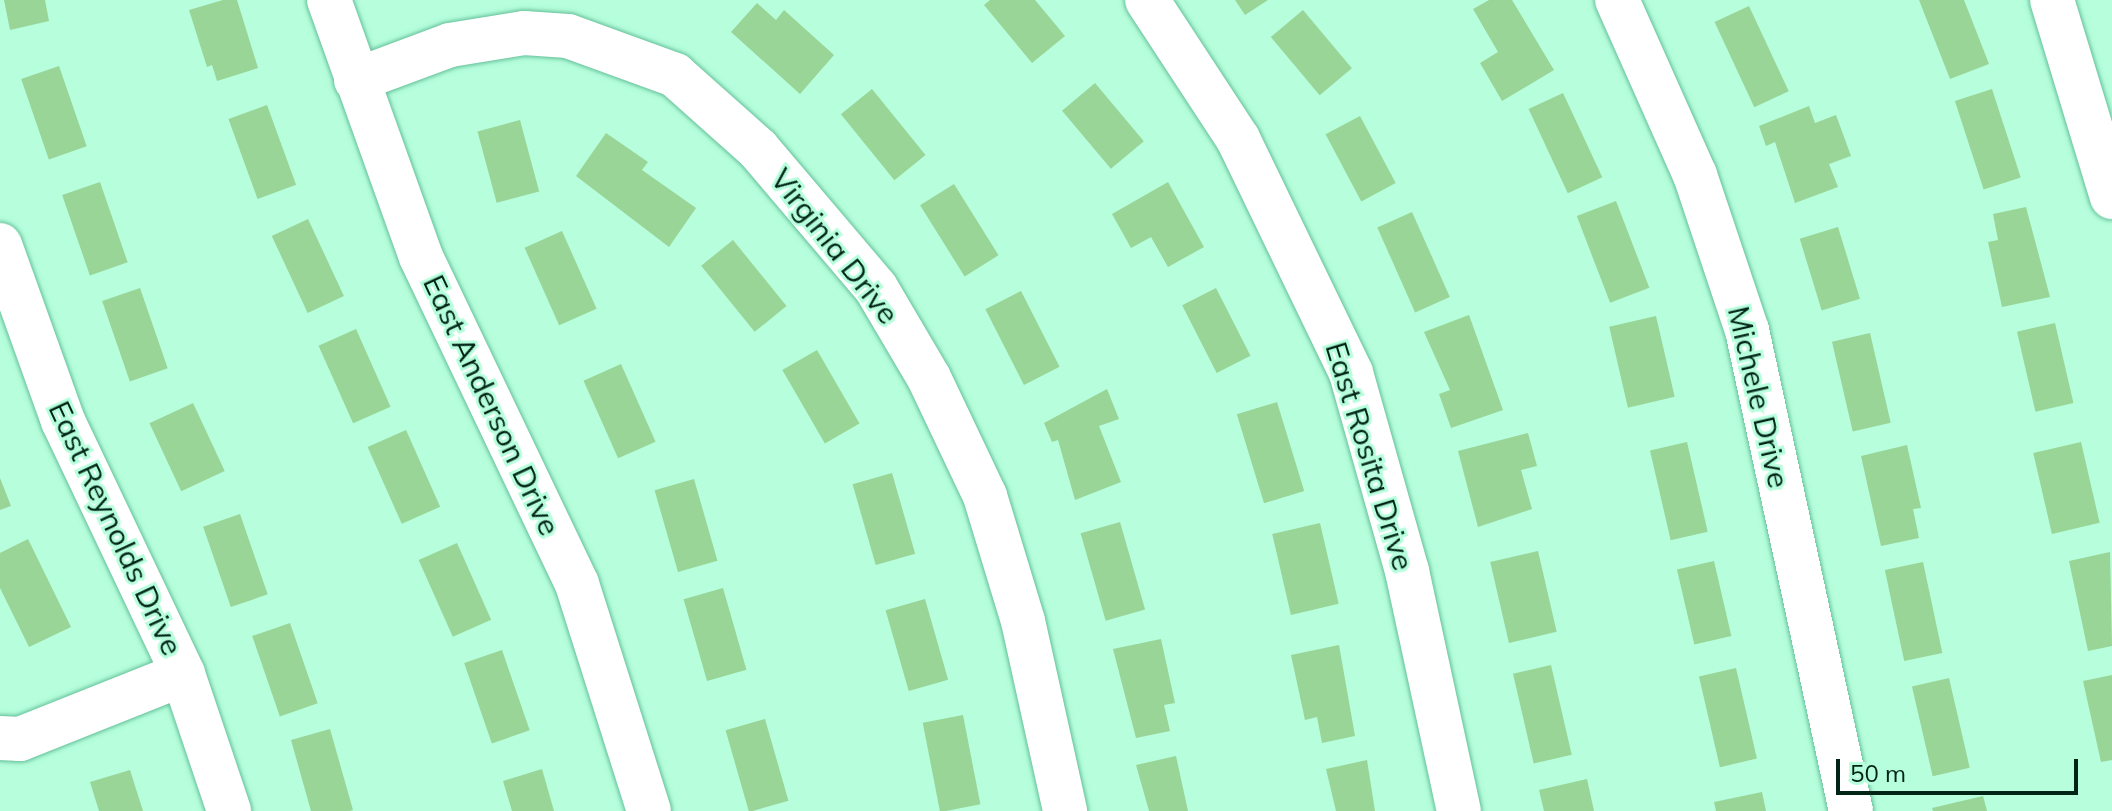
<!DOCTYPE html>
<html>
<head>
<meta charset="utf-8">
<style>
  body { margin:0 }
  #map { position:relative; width:2112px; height:811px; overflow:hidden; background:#b6fedc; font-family:Mulish,sans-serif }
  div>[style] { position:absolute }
  .building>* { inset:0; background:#98d597; transform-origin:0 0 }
  .roads { filter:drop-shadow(0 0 2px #64c099) drop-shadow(0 0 2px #64c099) }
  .minor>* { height:44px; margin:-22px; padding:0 22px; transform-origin:22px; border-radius:22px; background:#fff }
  span { translate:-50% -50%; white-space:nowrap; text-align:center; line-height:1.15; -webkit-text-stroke:6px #b6fedc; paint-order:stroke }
  .street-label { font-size:30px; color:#002416 }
  .scale { position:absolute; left:1836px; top:759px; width:242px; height:36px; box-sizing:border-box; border:4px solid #002416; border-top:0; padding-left:10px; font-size:24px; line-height:28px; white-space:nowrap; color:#002416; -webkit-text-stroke:6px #b6fedc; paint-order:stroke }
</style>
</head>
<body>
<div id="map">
  <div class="building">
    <div style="clip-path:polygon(4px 0,45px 0,49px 21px,10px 30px)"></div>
    <div style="clip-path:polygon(223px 0,237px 0,258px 68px,217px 81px,212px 65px,207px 67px,189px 10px)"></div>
    <div style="clip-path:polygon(990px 0,1035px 0,1065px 36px,1032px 63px,984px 5px)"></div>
    <div style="clip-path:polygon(1235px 0,1268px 0,1245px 15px)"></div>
    <div style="clip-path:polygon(1489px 0,1512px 0,1554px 70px,1502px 101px,1480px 63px,1498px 52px,1473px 9px)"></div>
    <div style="clip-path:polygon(1919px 0,1964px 0,1989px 64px,1950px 79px)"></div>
    <div style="clip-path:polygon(757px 3px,776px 20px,784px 10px,834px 55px,800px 94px,731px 32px)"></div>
    <div style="left:1749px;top:6px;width:94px;height:38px;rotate:65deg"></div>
    <div style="left:1303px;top:10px;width:76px;height:42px;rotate:50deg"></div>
    <div style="left:59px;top:66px;width:85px;height:40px;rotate:71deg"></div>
    <div style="left:1095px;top:83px;width:76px;height:43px;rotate:50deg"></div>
    <div style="left:872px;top:89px;width:85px;height:40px;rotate:51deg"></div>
    <div style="left:1992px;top:89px;width:93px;height:39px;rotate:72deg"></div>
    <div style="left:1563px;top:93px;width:93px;height:38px;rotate:65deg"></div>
    <div style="left:267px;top:105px;width:85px;height:41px;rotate:70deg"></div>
    <div style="clip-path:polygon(1809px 106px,1815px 123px,1836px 115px,1851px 156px,1829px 164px,1838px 187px,1795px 203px,1775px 142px,1766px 146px,1759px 126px)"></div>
    <div style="left:1360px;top:116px;width:76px;height:39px;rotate:62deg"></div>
    <div style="left:520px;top:120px;width:74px;height:44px;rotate:75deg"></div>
    <div style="clip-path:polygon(606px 133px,648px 162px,642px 170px,696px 208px,669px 247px,576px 176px)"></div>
    <div style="left:100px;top:182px;width:85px;height:40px;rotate:71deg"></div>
    <div style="clip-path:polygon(1168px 182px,1204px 247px,1168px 267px,1151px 237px,1131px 248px,1112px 214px)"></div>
    <div style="left:954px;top:184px;width:84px;height:40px;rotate:58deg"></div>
    <div style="left:1616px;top:201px;width:93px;height:42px;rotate:69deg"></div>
    <div style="clip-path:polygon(2026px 207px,2050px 297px,2002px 307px,1988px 242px,1998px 240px,1993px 214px)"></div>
    <div style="left:1412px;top:212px;width:93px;height:38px;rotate:66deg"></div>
    <div style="left:308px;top:219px;width:85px;height:40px;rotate:65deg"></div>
    <div style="left:1838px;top:227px;width:75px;height:40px;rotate:73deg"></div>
    <div style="left:562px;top:231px;width:85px;height:41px;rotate:66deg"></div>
    <div style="left:733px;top:240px;width:85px;height:41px;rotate:51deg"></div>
    <div style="left:140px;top:288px;width:85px;height:40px;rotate:71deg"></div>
    <div style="left:1216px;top:288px;width:76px;height:38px;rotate:63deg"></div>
    <div style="left:1021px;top:291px;width:85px;height:40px;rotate:63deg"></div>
    <div style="clip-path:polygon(1469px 315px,1503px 410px,1451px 428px,1439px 394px,1450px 390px,1424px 332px)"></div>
    <div style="left:1656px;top:316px;width:83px;height:48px;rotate:77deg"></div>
    <div style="left:2055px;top:323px;width:82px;height:39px;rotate:77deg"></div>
    <div style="left:356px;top:329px;width:85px;height:41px;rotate:66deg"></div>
    <div style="left:1870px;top:333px;width:92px;height:39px;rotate:77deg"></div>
    <div style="left:817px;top:350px;width:85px;height:40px;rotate:60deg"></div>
    <div style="left:621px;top:364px;width:85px;height:41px;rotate:66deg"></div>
    <div style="clip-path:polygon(1107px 389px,1119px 419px,1099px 426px,1121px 482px,1075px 500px,1058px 440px,1052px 442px,1044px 423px)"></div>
    <div style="left:1277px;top:402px;width:93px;height:42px;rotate:73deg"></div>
    <div style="left:193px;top:403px;width:75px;height:48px;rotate:65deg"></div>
    <div style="left:406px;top:430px;width:84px;height:42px;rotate:66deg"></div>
    <div style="clip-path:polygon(1528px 433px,1537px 466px,1521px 470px,1532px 509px,1478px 527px,1458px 451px)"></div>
    <div style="left:1687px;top:442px;width:92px;height:38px;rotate:77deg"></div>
    <div style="left:2081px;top:442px;width:83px;height:49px;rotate:77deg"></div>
    <div style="clip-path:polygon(1907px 445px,1921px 508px,1913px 509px,1919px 538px,1881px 546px,1861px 456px)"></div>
    <div style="left:892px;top:473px;width:84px;height:41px;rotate:74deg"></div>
    <div style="clip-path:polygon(0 478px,11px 506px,0 510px)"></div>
    <div style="left:694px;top:479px;width:85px;height:41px;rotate:74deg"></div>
    <div style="left:240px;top:514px;width:85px;height:39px;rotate:71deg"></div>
    <div style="left:1120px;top:522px;width:91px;height:41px;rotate:74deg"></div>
    <div style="left:1320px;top:523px;width:83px;height:49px;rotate:77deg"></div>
    <div style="clip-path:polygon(28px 539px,71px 627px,29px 647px,0 588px,0 553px)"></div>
    <div style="left:457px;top:543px;width:84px;height:42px;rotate:66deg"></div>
    <div style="left:1538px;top:551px;width:83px;height:49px;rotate:77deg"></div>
    <div style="clip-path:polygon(2110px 552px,2112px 646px,2088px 651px,2069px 561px)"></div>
    <div style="left:1714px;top:561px;width:77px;height:38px;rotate:77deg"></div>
    <div style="left:1923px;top:562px;width:93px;height:39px;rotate:78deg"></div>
    <div style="left:723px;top:588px;width:85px;height:41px;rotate:74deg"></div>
    <div style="left:925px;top:599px;width:84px;height:41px;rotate:74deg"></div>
    <div style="left:290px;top:623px;width:85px;height:40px;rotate:71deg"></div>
    <div style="clip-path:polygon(1161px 639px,1175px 703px,1164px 705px,1170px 731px,1136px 738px,1113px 649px)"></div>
    <div style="clip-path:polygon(1339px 645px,1355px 736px,1322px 743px,1317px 717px,1305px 720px,1291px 655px)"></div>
    <div style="left:502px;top:650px;width:85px;height:40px;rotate:71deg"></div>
    <div style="left:1551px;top:665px;width:92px;height:39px;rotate:77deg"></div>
    <div style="left:1736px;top:668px;width:93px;height:38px;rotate:77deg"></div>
    <div style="clip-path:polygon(2112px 675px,2112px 760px,2101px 762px,2083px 681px)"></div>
    <div style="left:1949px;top:678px;width:92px;height:38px;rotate:77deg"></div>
    <div style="left:963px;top:715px;width:91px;height:41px;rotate:79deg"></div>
    <div style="left:765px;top:719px;width:85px;height:41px;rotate:74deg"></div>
    <div style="clip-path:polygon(330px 729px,353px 810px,350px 811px,311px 811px,291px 740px)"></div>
    <div style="clip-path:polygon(1176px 756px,1188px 811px,1149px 811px,1136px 765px)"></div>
    <div style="clip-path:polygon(1367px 760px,1375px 811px,1336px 811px,1326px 769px)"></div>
    <div style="clip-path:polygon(542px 769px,554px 811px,512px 811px,503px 781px)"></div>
    <div style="clip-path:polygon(130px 770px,143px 811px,99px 811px,90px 782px)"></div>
    <div style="clip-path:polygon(1587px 779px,1594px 811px,1544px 811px,1539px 790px)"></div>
    <div style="clip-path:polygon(1762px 792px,1766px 811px,1716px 811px,1714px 802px)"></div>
    <div style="clip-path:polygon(1983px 796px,1987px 811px,1933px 811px,1932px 808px)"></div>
  </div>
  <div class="roads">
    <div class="minor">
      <div style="left:329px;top:0;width:273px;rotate:70.3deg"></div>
      <div style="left:421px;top:257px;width:362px;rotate:64.5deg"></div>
      <div style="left:577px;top:584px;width:238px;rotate:72.4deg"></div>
      <div style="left:1147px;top:0;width:166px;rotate:56.8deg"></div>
      <div style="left:1238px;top:139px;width:260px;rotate:64.2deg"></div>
      <div style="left:1351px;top:373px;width:206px;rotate:74.2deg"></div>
      <div style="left:1407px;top:571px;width:246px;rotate:77.8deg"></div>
      <div style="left:1617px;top:0;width:192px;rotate:66deg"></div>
      <div style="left:1695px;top:175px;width:163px;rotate:71.5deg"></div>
      <div style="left:1747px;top:330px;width:492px;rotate:77.8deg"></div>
      <div style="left:2052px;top:0;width:206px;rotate:73.1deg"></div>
      <div style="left:356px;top:80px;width:100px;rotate:-20.4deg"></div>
      <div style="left:450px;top:45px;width:75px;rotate:-9.2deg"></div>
      <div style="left:524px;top:33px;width:44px;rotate:3.9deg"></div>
      <div style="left:568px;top:36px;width:114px;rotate:20deg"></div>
      <div style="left:675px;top:75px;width:111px;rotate:41.7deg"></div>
      <div style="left:758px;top:149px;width:182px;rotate:49.7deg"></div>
      <div style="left:876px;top:288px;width:104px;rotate:59.5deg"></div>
      <div style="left:929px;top:378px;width:131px;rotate:64.6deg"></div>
      <div style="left:985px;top:496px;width:131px;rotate:73.1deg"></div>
      <div style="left:1023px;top:621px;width:195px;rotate:77.5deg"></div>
      <div style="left:0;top:245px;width:187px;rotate:70.3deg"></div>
      <div style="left:63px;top:421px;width:280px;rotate:64.6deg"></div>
      <div style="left:183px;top:674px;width:145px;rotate:71.4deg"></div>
      <div style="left:0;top:738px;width:20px;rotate:3deg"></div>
      <div style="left:20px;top:739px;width:175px;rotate:-21.7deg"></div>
    </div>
  </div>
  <div class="street-label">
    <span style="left:835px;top:246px;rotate:52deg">Virginia Drive</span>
    <span style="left:1759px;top:397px;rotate:77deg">Michele Drive</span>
    <span style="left:492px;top:405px;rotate:65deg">East Anderson Drive</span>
    <span style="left:1370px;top:456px;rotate:73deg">East Rosita Drive</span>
    <span style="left:116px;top:528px;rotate:65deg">East Reynolds Drive</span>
  </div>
  <div class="scale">50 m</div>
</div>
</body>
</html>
